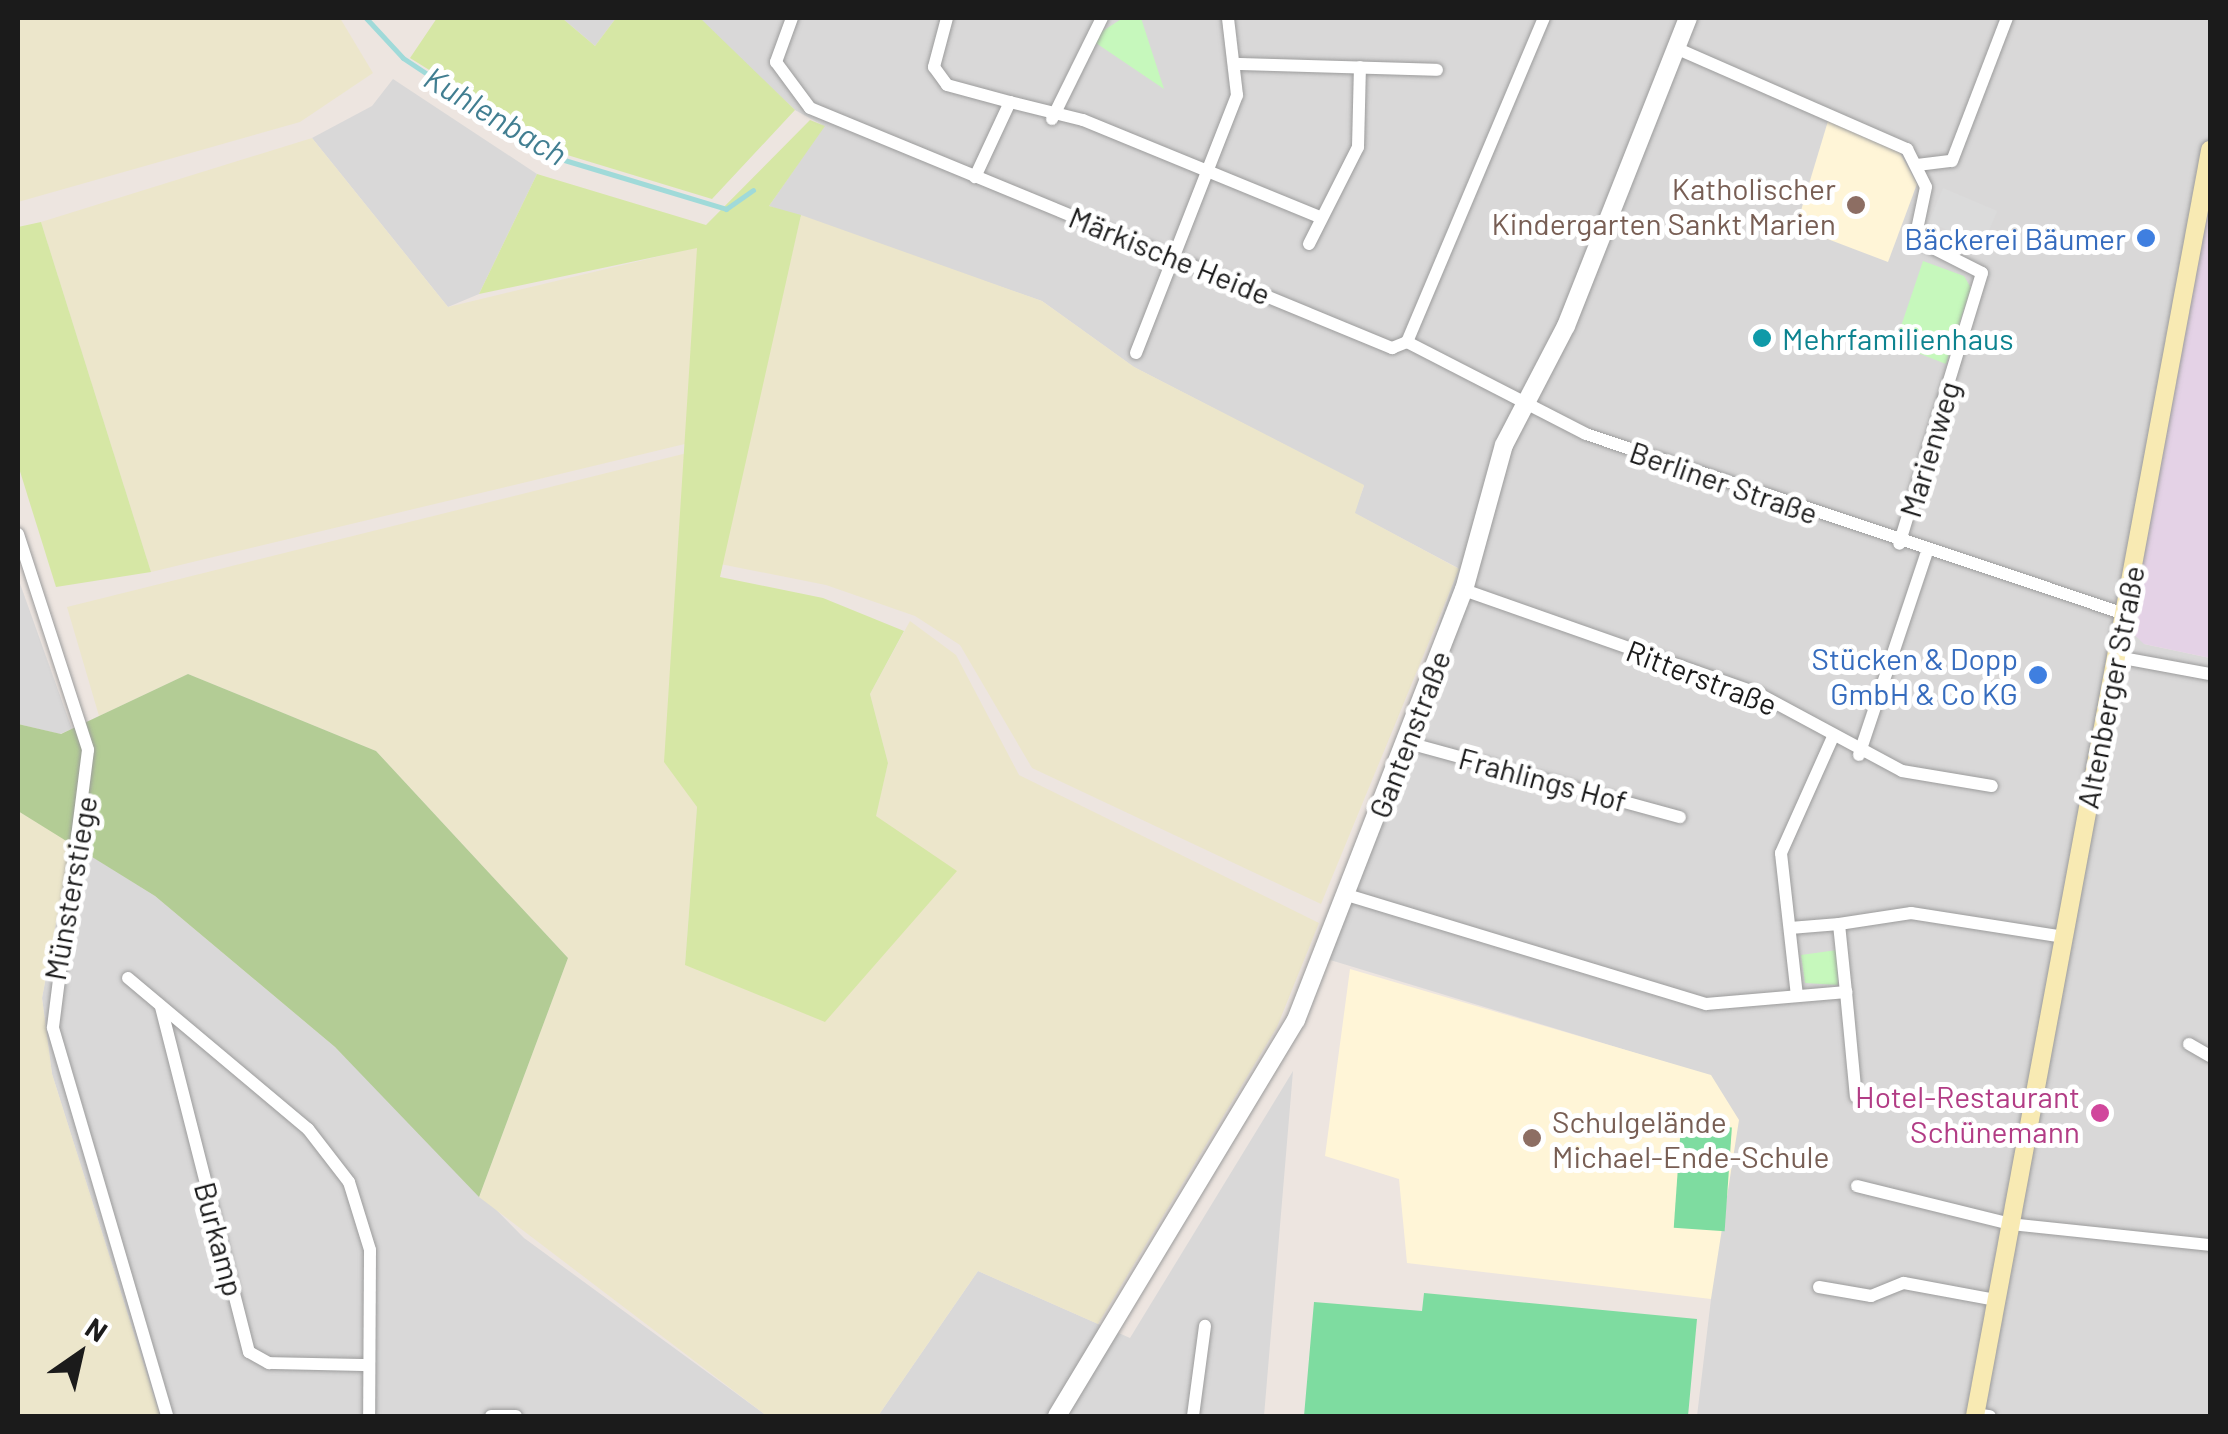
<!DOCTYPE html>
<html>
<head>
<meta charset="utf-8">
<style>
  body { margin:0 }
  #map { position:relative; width:2228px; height:1434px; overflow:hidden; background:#ede5e0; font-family:Barlow,sans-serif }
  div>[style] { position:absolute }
  .residential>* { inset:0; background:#d9d8d8 }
  .industrial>* { inset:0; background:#e4d2e6 }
  .education>* { inset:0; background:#fff5d7 }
  .farmland>* { inset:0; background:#ece6cb }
  .grass>* { inset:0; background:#d6e7a5 }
  .forest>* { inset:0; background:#b3cc95 }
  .park>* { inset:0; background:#c6f8bc }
  .pitch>* { inset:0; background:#7edca0; transform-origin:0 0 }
  .parking>* { inset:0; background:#dbdbdb; transform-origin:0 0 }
  .stream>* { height:5px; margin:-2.5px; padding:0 2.5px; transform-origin:2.5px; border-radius:2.5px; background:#a0dad9 }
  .roads { filter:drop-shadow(0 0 2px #9c9c9c) drop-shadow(0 0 2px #9c9c9c) }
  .minor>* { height:12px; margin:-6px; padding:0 6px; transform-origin:6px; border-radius:6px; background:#fff }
  .tertiary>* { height:18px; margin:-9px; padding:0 9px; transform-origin:9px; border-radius:9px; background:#fff }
  .secondary>* { height:18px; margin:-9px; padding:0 9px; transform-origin:9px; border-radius:9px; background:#f8eab3 }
  .dots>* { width:28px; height:28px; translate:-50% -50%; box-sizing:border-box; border:5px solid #fff; border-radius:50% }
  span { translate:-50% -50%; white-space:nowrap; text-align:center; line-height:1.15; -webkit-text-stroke:10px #fff; paint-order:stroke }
  .education-label { font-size:30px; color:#785e54 }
  .right { translate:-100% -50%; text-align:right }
  .left { translate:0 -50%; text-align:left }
  .shop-label { font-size:30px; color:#366cbe }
  .street-label { font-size:30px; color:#1b1b1b }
  .culture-label { font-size:30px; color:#0d838f }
  .hotel-label { font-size:30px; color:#b23c85 }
  .water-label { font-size:32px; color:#417e91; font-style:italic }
  .frame { position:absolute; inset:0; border:20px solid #1b1b1b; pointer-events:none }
  .north { position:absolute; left:30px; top:1304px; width:100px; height:100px; -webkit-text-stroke:8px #fff; paint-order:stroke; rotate:34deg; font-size:28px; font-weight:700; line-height:40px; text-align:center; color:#1b1b1b }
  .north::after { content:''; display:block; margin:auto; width:35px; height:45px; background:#1b1b1b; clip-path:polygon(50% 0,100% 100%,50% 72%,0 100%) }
</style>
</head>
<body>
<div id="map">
  <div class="residential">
    <div style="clip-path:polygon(562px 18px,616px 18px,595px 46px)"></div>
    <div style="clip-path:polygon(2210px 18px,2210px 200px,2144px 644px,2210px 658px,2210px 1416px,1697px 1416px,1711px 1299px,1711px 1076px,1327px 959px,1458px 568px,1354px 513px,1364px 486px,1134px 367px,1042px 301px,769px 206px,824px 126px,795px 110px,699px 20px)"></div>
    <div style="clip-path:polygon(393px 79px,537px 174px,479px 294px,448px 307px,312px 138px,372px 106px)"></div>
    <div style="clip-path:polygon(18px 578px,72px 729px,60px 734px,18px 724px)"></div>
    <div style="clip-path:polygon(71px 843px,155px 896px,335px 1047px,524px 1238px,767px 1416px,160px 1416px,52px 1074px,42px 998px)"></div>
    <div style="clip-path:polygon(1293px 1071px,1264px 1416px,878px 1416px,978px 1271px,1130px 1338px)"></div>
  </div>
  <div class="industrial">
    <div style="clip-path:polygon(2203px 199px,2210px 200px,2210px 658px,2144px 644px,2124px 625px)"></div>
  </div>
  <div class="education">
    <div style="clip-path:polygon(1828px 121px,1900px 153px,1917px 184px,1888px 262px,1796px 227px)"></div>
    <div style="clip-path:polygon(1350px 969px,1711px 1075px,1739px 1120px,1711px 1299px,1407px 1263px,1399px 1179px,1325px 1156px)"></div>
  </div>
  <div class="farmland">
    <div style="clip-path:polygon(18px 18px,340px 18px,373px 73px,300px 122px,18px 202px)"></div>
    <div style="clip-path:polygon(312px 138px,448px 307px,698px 247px,689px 443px,151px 572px,41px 222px)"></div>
    <div style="clip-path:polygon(801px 215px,1042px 301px,1134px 367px,1364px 485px,1355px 513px,1459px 569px,1321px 904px,1032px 768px,960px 645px,915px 616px,826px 585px,720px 564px)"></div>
    <div style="clip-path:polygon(687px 453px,665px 761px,697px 807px,685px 965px,956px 871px,875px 817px,888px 763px,870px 694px,910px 621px,956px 655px,1019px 775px,1319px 923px,1277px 1027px,1098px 1324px,978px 1271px,878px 1416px,767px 1416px,479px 1197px,568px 958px,376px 751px,188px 674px,99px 716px,67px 607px)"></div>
    <div style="clip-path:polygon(18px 811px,71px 843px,42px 998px,52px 1074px,160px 1416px,18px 1416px)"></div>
  </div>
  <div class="grass">
    <div style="clip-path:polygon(437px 18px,562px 18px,595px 46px,616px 18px,700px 18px,795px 110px,712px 199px,564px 154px,410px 58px)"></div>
    <div style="clip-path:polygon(810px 120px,825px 126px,769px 206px,801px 215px,720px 577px,823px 598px,904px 631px,870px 694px,888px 763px,876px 816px,957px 871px,825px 1022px,685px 965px,697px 807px,664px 762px,697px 248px,479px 294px,537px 174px,706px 225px)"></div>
    <div style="clip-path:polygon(41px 222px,151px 572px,56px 587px,18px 465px,18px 227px)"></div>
  </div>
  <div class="forest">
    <div style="clip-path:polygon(188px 674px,376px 751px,568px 958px,479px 1197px,335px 1047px,155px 896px,18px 811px,18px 724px,61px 734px)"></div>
  </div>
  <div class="park">
    <div style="clip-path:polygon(1123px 18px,1141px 18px,1164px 89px,1090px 39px)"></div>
    <div style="clip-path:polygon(1923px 261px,1964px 276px,1971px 288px,1946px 364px,1895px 344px)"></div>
    <div style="clip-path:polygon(1837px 950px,1838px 985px,1805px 983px,1801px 955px)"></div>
  </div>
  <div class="pitch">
    <div style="left:1681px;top:1124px;width:51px;height:104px;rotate:4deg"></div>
    <div style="clip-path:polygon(1424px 1293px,1697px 1319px,1688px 1416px,1304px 1416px,1314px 1302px,1422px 1311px)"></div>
  </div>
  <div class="parking">
    <div style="left:1943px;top:188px;width:59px;height:37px;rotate:23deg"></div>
  </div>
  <div class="stream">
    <div style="left:366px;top:18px;width:54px;rotate:47.2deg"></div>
    <div style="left:403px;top:58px;width:178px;rotate:33.5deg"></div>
    <div style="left:551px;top:156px;width:183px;rotate:16.8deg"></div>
    <div style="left:726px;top:209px;width:33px;rotate:-35deg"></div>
  </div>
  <div class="roads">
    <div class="minor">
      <div style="left:792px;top:18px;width:47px;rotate:110deg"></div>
      <div style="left:776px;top:62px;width:57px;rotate:53.5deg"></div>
      <div style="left:810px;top:108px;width:630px;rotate:22.41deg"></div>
      <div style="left:1392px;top:348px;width:16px;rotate:-22deg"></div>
      <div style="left:1407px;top:342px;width:201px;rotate:27.2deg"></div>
      <div style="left:1586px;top:434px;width:568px;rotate:18.47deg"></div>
      <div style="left:947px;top:18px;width:51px;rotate:104.9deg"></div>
      <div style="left:934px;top:67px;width:22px;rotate:54deg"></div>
      <div style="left:947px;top:85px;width:65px;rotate:15.1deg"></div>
      <div style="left:1010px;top:102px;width:83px;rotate:115deg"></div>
      <div style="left:1680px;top:50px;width:248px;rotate:23.6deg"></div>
      <div style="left:1907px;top:149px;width:42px;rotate:63.4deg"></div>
      <div style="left:1926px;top:187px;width:53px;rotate:101.9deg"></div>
      <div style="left:1915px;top:239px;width:75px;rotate:26.9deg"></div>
      <div style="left:1982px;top:273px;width:283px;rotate:107deg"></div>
      <div style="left:1238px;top:64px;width:199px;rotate:1.7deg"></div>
      <div style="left:1010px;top:102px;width:75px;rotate:13.9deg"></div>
      <div style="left:1083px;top:120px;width:256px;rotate:22.3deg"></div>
      <div style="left:1052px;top:119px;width:113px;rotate:-63.7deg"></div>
      <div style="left:1917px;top:165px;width:35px;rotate:-7deg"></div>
      <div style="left:1952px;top:161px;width:153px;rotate:-69deg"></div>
      <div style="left:1309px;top:244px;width:109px;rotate:-63.2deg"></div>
      <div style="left:1358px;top:147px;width:80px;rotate:-88.6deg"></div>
      <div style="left:1407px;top:342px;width:352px;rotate:-67.1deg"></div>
      <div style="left:1136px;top:353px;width:277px;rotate:-68.6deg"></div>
      <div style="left:1237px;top:95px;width:78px;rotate:-96.7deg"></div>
      <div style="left:18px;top:534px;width:227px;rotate:72deg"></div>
      <div style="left:88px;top:750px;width:280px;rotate:97.2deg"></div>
      <div style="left:53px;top:1028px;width:404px;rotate:73.6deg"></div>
      <div style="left:1464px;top:590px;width:313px;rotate:19.4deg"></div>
      <div style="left:1759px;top:694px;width:162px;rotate:28.3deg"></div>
      <div style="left:1902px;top:771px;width:91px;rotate:9.5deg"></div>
      <div style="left:2117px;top:657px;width:95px;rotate:10.4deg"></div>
      <div style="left:1405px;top:742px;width:285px;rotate:15.3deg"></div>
      <div style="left:1859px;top:755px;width:211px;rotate:-71.5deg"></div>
      <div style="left:1347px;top:895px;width:375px;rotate:16.9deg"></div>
      <div style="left:1706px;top:1004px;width:141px;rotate:-4.9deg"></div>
      <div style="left:1846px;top:992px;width:68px;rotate:-95.9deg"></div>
      <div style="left:1839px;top:924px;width:49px;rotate:175.3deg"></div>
      <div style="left:1839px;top:924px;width:73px;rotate:-8.7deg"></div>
      <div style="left:1911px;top:913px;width:155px;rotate:8.9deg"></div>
      <div style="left:128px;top:978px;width:235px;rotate:40deg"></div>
      <div style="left:308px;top:1129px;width:67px;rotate:52.3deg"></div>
      <div style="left:349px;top:1182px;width:71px;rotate:72.8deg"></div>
      <div style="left:370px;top:1250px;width:166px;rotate:90.3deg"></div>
      <div style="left:1846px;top:992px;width:105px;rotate:84.6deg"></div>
      <div style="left:1797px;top:996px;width:144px;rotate:-96.4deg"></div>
      <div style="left:1781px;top:853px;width:125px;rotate:-65.9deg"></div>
      <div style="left:161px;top:1007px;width:356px;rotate:75.7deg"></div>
      <div style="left:249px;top:1352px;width:23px;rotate:29deg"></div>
      <div style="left:269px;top:1363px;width:99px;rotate:1.2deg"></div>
      <div style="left:2189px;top:1044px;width:24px;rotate:30deg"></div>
      <div style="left:1857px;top:1186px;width:158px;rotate:13.9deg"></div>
      <div style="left:2010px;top:1224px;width:201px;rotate:6deg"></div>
      <div style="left:1819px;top:1287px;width:53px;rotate:9.8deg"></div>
      <div style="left:1871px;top:1296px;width:35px;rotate:-22deg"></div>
      <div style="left:1904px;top:1283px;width:94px;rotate:10.5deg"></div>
      <div style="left:1975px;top:1414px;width:15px;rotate:8deg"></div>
      <div style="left:491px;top:1416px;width:25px"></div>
      <div style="left:1193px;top:1416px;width:91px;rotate:-82.4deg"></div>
    </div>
    <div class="tertiary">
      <div style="left:1057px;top:1416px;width:463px;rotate:-58.9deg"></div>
      <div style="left:1296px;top:1020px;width:462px;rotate:-68.7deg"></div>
      <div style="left:1464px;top:590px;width:150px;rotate:-74.6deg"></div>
      <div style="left:1504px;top:445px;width:134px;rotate:-62.5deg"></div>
      <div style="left:1566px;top:326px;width:331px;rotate:-68.4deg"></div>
    </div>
    <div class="secondary">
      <div style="left:1975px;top:1416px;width:1288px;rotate:-79.48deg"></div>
    </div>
  </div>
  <div class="dots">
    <div style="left:1856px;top:205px;background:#8d6e63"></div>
    <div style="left:2146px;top:238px;background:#3f7fe0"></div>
    <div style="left:1762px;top:338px;background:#0f9aa8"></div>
    <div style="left:2038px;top:675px;background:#3f7fe0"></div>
    <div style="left:2100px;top:1113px;background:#d1479c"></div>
    <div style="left:1532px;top:1138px;background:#8d6e63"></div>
  </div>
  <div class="education-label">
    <span class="right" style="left:1836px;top:205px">Katholischer<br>Kindergarten Sankt Marien</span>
    <span class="left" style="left:1552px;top:1138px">Schulgelände<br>Michael-Ende-Schule</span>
  </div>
  <div class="shop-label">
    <span class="right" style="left:2126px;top:238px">Bäckerei Bäumer</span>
    <span class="right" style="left:2018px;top:675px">Stücken &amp; Dopp<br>GmbH &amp; Co KG</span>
  </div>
  <div class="street-label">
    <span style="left:1170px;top:255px;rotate:22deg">Märkische Heide</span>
    <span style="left:1929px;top:449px;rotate:-73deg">Marienweg</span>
    <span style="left:1724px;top:482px;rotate:19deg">Berliner Straße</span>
    <span style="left:1702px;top:677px;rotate:21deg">Ritterstraße</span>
    <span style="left:2110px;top:687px;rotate:-79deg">Altenberger Straße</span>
    <span style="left:1409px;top:734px;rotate:-69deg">Gantenstraße</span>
    <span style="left:1543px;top:779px;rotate:15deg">Frahlings Hof</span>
    <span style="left:70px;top:888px;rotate:-80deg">Münsterstiege</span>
    <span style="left:220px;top:1239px;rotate:75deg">Burkamp</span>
  </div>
  <div class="culture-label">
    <span class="left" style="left:1782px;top:338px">Mehrfamilienhaus</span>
  </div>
  <div class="hotel-label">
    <span class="right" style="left:2080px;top:1113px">Hotel-Restaurant<br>Schünemann</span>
  </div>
  <div class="water-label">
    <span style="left:496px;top:115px;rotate:31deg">Kuhlenbach</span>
  </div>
  <div class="frame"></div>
  <div class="north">N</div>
</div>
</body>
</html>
